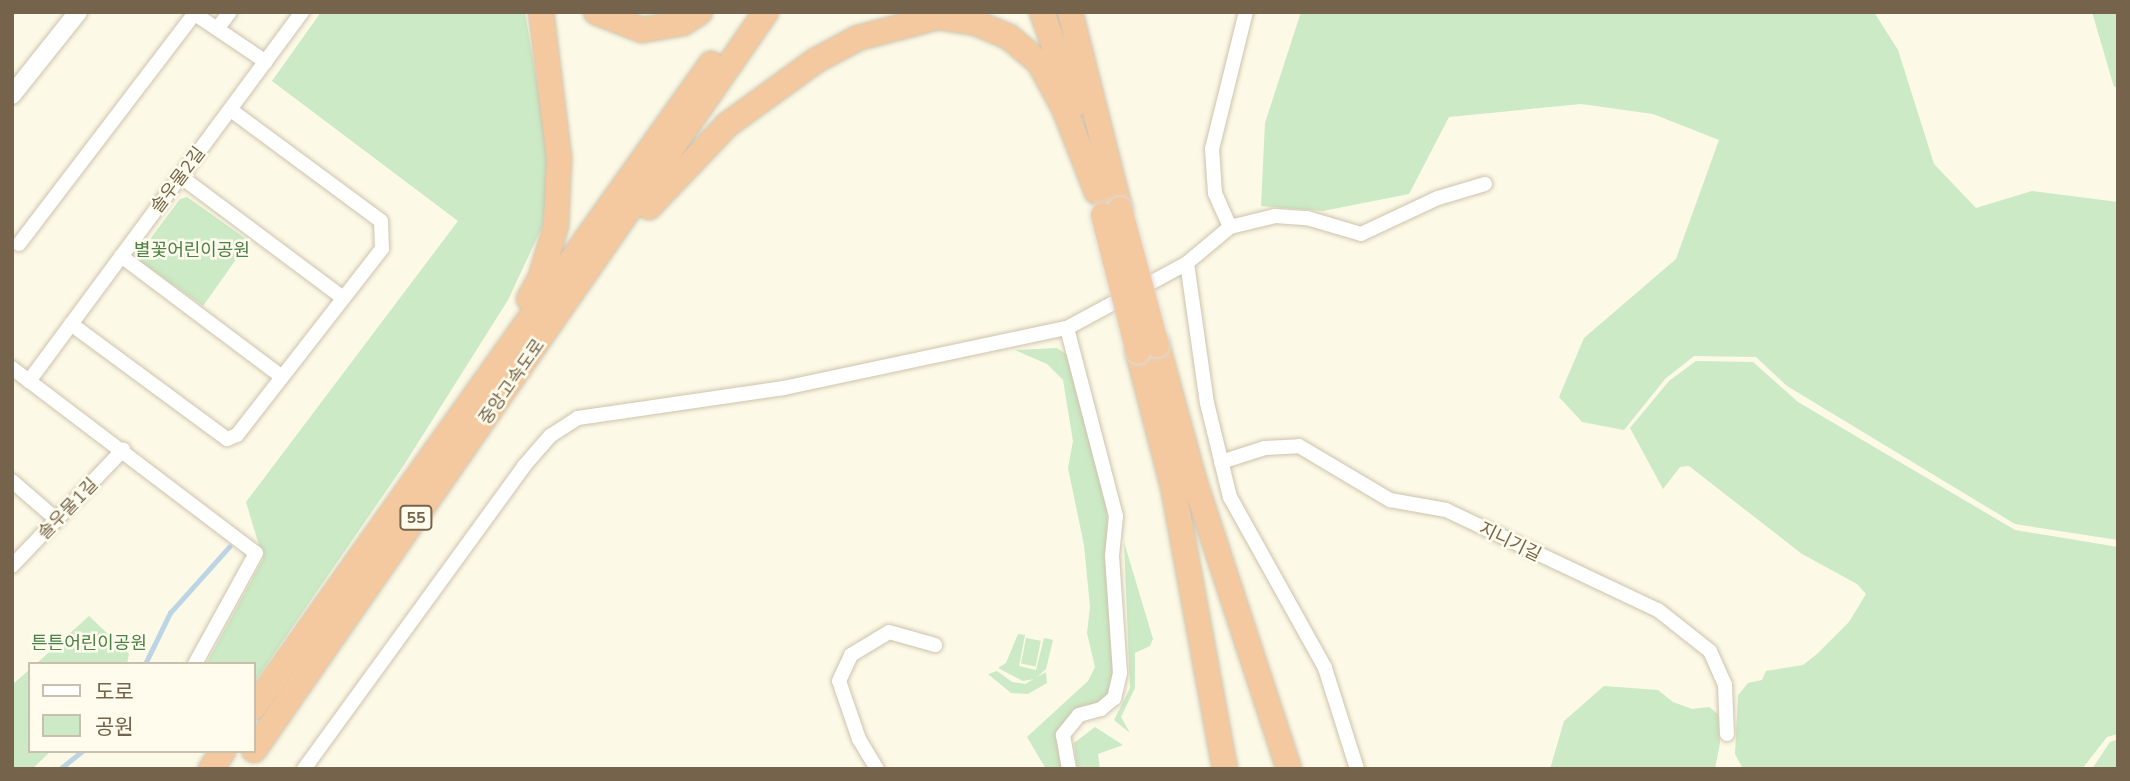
<!DOCTYPE html>
<html>
<head>
<meta charset="utf-8">
<style>
  body { margin:0 }
  #map { position:relative; width:2130px; height:781px; overflow:hidden; background:#fcf9e6; font-family:"Nunito Sans","Noto Sans KR",sans-serif }
  div>[style] { position:absolute }
  .green>* { inset:0; background:#cbeac5; transform-origin:0 0 }
  .stream>* { height:4.5px; margin:-2.25px; padding:0 2.25px; transform-origin:2.25px; border-radius:2.25px; background:#bbd5e5 }
  .roads { filter:drop-shadow(0 0 2px #cec3ad) drop-shadow(0 0 2px #cec3ad) }
  .minor>* { height:14px; margin:-7px; padding:0 7px; transform-origin:7px; border-radius:7px; background:#fff }
  .tertiary>* { height:18px; margin:-9px; padding:0 9px; transform-origin:9px; border-radius:9px; background:#fff }
  .motorway>* { height:24px; margin:-12px; padding:0 12px; transform-origin:12px; border-radius:12px; background:#f5c99f }
  .bridges { filter:drop-shadow(0 0 2px #dedad4) drop-shadow(0 0 2px #dedad4) }
  .motorway-bridge>* { height:24px; margin:-12px; padding:0 12px; transform-origin:12px; border-radius:12px; background:#f5c99f }
  span { translate:-50% -50%; white-space:nowrap; text-align:center; line-height:1.15; -webkit-text-stroke:5px #fffced; paint-order:stroke }
  .shield-label span { padding:2px 5px; background:#fffced; border:2px solid; border-radius:5px; -webkit-text-stroke-width:0 }
  .shield-label { font-size:16px; color:#75644b; font-weight:700 }
  .street-label { font-size:18px; color:#75644b }
  .park-label { font-size:18px; color:#4a8146 }
  .frame { position:absolute; inset:0; border:14px solid #75644b; pointer-events:none }
  .legend { position:absolute; left:28px; top:662px; width:228px; height:91px; box-sizing:border-box; background:#fffced; border:2px solid #c8bfac; margin:0; padding:9px 12px; list-style:none; font-size:21px; color:#75644b }
  .legend li { display:flex; align-items:center; gap:14px; height:35px }
  .legend b { width:35px; border:2px solid #c8bfac }
</style>
</head>
<body>
<div id="map">
  <div class="green">
    <div style="clip-path:polygon(321px 12px,525px 12px,550px 159px,543px 225px,508px 300px,404px 465px,254px 683px,254px 664px,206px 664px,263px 559px,246px 502px,458px 221px,272px 81px)"></div>
    <div style="clip-path:polygon(1301px 12px,1874px 12px,1898px 50px,1934px 164px,1976px 208px,2032px 191px,2118px 202px,2118px 540px,2015px 524px,1787px 386px,1756px 357px,1694px 356px,1665px 379px,1624px 430px,1582px 422px,1559px 397px,1584px 338px,1676px 259px,1719px 140px,1653px 114px,1581px 104px,1449px 117px,1409px 194px,1323px 211px,1261px 206px,1265px 123px)"></div>
    <div style="clip-path:polygon(2092px 12px,2118px 12px,2118px 86px,2114px 87px)"></div>
    <div style="clip-path:polygon(187px 197px,249px 241px,203px 306px,140px 261px,139px 254px,180px 199px)"></div>
    <div style="clip-path:polygon(1057px 348px,1069px 356px,1107px 508px,1113px 670px,1109px 695px,1057px 734px,1064px 769px,1046px 769px,1027px 737px,1088px 681px,1095px 667px,1087px 633px,1090px 607px,1084px 545px,1068px 468px,1073px 441px,1063px 380px,1047px 364px,1015px 350px)"></div>
    <div style="clip-path:polygon(1696px 361px,1753px 362px,1798px 402px,2015px 530px,2118px 547px,2118px 734px,2107px 737px,2082px 769px,1743px 769px,1735px 754px,1738px 695px,1748px 683px,1762px 680px,1766px 671px,1803px 665px,1817px 654px,1849px 622px,1866px 594px,1857px 584px,1802px 554px,1689px 466px,1680px 467px,1663px 489px,1630px 428px,1669px 381px)"></div>
    <div style="clip-path:polygon(1124px 542px,1153px 639px,1150px 646px,1135px 653px,1135px 688px,1121px 717px,1130px 733px,1114px 720px,1130px 688px)"></div>
    <div style="clip-path:polygon(89px 616px,129px 654px,127px 664px,36px 664px)"></div>
    <div style="clip-path:polygon(1018px 634px,1025px 635px,1019px 666px,1036px 670px,1044px 638px,1053px 640px,1046px 669px,1035px 679px,1023px 681px,998px 668px,1006px 663px)"></div>
    <div style="left:1026px;top:638px;width:15px;height:26px;rotate:11deg"></div>
    <div style="clip-path:polygon(30px 669px,30px 751px,51px 751px,32px 769px,12px 769px,12px 685px)"></div>
    <div style="clip-path:polygon(997px 671px,1012px 682px,1025px 684px,1046px 672px,1047px 683px,1028px 694px,1011px 693px,988px 674px)"></div>
    <div style="clip-path:polygon(1604px 686px,1658px 690px,1673px 702px,1692px 709px,1709px 707px,1718px 714px,1720px 743px,1715px 769px,1550px 769px,1564px 721px)"></div>
    <div style="clip-path:polygon(1095px 727px,1123px 745px,1098px 754px,1100px 769px,1077px 769px,1074px 743px)"></div>
    <div style="clip-path:polygon(2118px 739px,2118px 769px,2092px 769px,2110px 742px)"></div>
  </div>
  <div class="stream">
    <div style="left:145px;top:664px;width:57px;rotate:-63.9deg"></div>
    <div style="left:170px;top:613px;width:89px;rotate:-48.2deg"></div>
    <div style="left:60px;top:769px;width:28px;rotate:-39deg"></div>
  </div>
  <div class="roads">
    <div class="minor">
      <div style="left:192px;top:12px;width:89px;rotate:34deg"></div>
      <div style="left:217px;top:29px;width:21px;rotate:-53deg"></div>
      <div style="left:180px;top:176px;width:202px;rotate:36.8deg"></div>
      <div style="left:1230px;top:227px;width:37px;rotate:-114deg"></div>
      <div style="left:1215px;top:193px;width:44px;rotate:-93.9deg"></div>
      <div style="left:1212px;top:149px;width:141px;rotate:-76.1deg"></div>
      <div style="left:19px;top:244px;width:289px;rotate:-52.7deg"></div>
      <div style="left:121px;top:256px;width:200px;rotate:36.9deg"></div>
      <div style="left:1187px;top:263px;width:141px;rotate:81.9deg"></div>
      <div style="left:1207px;top:403px;width:97px;rotate:76.3deg"></div>
      <div style="left:1230px;top:497px;width:196px;rotate:60.9deg"></div>
      <div style="left:1325px;top:668px;width:106px;rotate:72.4deg"></div>
      <div style="left:71px;top:324px;width:194px;rotate:36.4deg"></div>
      <div style="left:227px;top:439px;width:11px;rotate:-22deg"></div>
      <div style="left:237px;top:435px;width:236px;rotate:-52.1deg"></div>
      <div style="left:382px;top:249px;width:28px;rotate:-92deg"></div>
      <div style="left:381px;top:221px;width:187px;rotate:-143.5deg"></div>
      <div style="left:1067px;top:328px;width:194px;rotate:75.4deg"></div>
      <div style="left:1116px;top:516px;width:40px;rotate:95.7deg"></div>
      <div style="left:1112px;top:556px;width:117px;rotate:86.1deg"></div>
      <div style="left:1120px;top:673px;width:26px;rotate:103deg"></div>
      <div style="left:1114px;top:698px;width:17px;rotate:140deg"></div>
      <div style="left:1101px;top:709px;width:23px;rotate:165deg"></div>
      <div style="left:1079px;top:715px;width:26px;rotate:129deg"></div>
      <div style="left:1063px;top:735px;width:35px;rotate:80deg"></div>
      <div style="left:12px;top:368px;width:306px;rotate:37.2deg"></div>
      <div style="left:256px;top:553px;width:127px;rotate:118.8deg"></div>
      <div style="left:29px;top:381px;width:459px;rotate:-53.5deg"></div>
      <div style="left:1221px;top:462px;width:46px;rotate:-17.7deg"></div>
      <div style="left:1265px;top:448px;width:34px;rotate:-3deg"></div>
      <div style="left:1299px;top:446px;width:106px;rotate:30.7deg"></div>
      <div style="left:1390px;top:500px;width:57px;rotate:10.1deg"></div>
      <div style="left:1446px;top:510px;width:234px;rotate:25.3deg"></div>
      <div style="left:1658px;top:610px;width:66px;rotate:38.3deg"></div>
      <div style="left:1710px;top:651px;width:37px;rotate:66deg"></div>
      <div style="left:1725px;top:685px;width:49px;rotate:87.7deg"></div>
      <div style="left:12px;top:481px;width:60px;rotate:40.9deg"></div>
      <div style="left:12px;top:566px;width:161px;rotate:-46.3deg"></div>
      <div style="left:304px;top:769px;width:374px;rotate:-54deg"></div>
      <div style="left:524px;top:466px;width:40px;rotate:-49deg"></div>
      <div style="left:550px;top:436px;width:33px;rotate:-33deg"></div>
      <div style="left:578px;top:418px;width:208px;rotate:-8.3deg"></div>
      <div style="left:784px;top:388px;width:289px;rotate:-12deg"></div>
      <div style="left:1067px;top:328px;width:136px;rotate:-28.4deg"></div>
      <div style="left:1187px;top:263px;width:56px;rotate:-39.9deg"></div>
      <div style="left:1230px;top:227px;width:46px;rotate:-13.7deg"></div>
      <div style="left:1275px;top:216px;width:32px;rotate:4deg"></div>
      <div style="left:1307px;top:218px;width:56px;rotate:16.5deg"></div>
      <div style="left:1361px;top:234px;width:85px;rotate:-25.1deg"></div>
      <div style="left:1438px;top:198px;width:49px;rotate:-16.6deg"></div>
      <div style="left:877px;top:769px;width:35px;rotate:-121deg"></div>
      <div style="left:859px;top:739px;width:61px;rotate:-109deg"></div>
      <div style="left:839px;top:681px;width:29px;rotate:-65deg"></div>
      <div style="left:851px;top:655px;width:44px;rotate:-31.2deg"></div>
      <div style="left:889px;top:632px;width:48px;rotate:15.8deg"></div>
    </div>
    <div class="tertiary">
      <div style="left:12px;top:95px;width:106px;rotate:-51.5deg"></div>
    </div>
    <div class="motorway">
      <div style="left:596px;top:12px;width:49px;rotate:21.4deg"></div>
      <div style="left:642px;top:30px;width:42px;rotate:-9.7deg"></div>
      <div style="left:683px;top:23px;width:20px;rotate:-33deg"></div>
      <div style="left:1042px;top:12px;width:98px;rotate:70.3deg"></div>
      <div style="left:1070px;top:12px;width:203px;rotate:75.8deg"></div>
      <div style="left:649px;top:207px;width:113px;rotate:-46.4deg"></div>
      <div style="left:727px;top:125px;width:109px;rotate:-36deg"></div>
      <div style="left:815px;top:61px;width:49px;rotate:-28.1deg"></div>
      <div style="left:858px;top:38px;width:83px;rotate:-14.7deg"></div>
      <div style="left:938px;top:17px;width:38px;rotate:9deg"></div>
      <div style="left:976px;top:23px;width:36px;rotate:23deg"></div>
      <div style="left:1009px;top:37px;width:39px;rotate:40deg"></div>
      <div style="left:1039px;top:62px;width:52px;rotate:61.5deg"></div>
      <div style="left:1064px;top:108px;width:90px;rotate:68.6deg"></div>
      <div style="left:529px;top:299px;width:25px;rotate:-61deg"></div>
      <div style="left:541px;top:277px;width:54px;rotate:-73.9deg"></div>
      <div style="left:556px;top:225px;width:67px;rotate:-87.4deg"></div>
      <div style="left:559px;top:158px;width:147px;rotate:-97deg"></div>
      <div style="left:1157px;top:345px;width:137px;rotate:74.7deg"></div>
      <div style="left:1193px;top:477px;width:307px;rotate:71.8deg"></div>
      <div style="left:1138px;top:352px;width:138px;rotate:75.4deg"></div>
      <div style="left:1173px;top:486px;width:288px;rotate:79.6deg"></div>
      <div style="left:254px;top:707px;width:789px;rotate:-54.6deg"></div>
      <div style="left:254px;top:750px;width:898px;rotate:-55.25deg"></div>
      <div style="left:211px;top:769px;width:22px;rotate:-56deg"></div>
    </div>
  </div>
  <div class="bridges">
    <div class="motorway-bridge">
      <div style="left:1120px;top:209px;width:141px;rotate:74.8deg"></div>
      <div style="left:1103px;top:215px;width:141px;rotate:75.7deg"></div>
    </div>
  </div>
  <div class="shield-label">
    <span style="left:416px;top:518px">55</span>
  </div>
  <div class="street-label">
    <span style="left:178px;top:180px;rotate:-53deg">솔우물2길</span>
    <span style="left:512px;top:382px;rotate:-55deg">중앙고속도로</span>
    <span style="left:68px;top:509px;rotate:-46deg">솔우물1길</span>
    <span style="left:1510px;top:542px;rotate:26deg">지니기길</span>
  </div>
  <div class="park-label">
    <span style="left:192px;top:250px">별꽃어린이공원</span>
    <span style="left:89px;top:643px">튼튼어린이공원</span>
  </div>
  <div class="frame"></div>
  <ul class="legend">
  <li><b style="height:9px;background:#fff"></b>도로</li>
  <li><b style="height:19px;background:#cbeac5"></b>공원</li>
  </ul>
</div>
</body>
</html>
